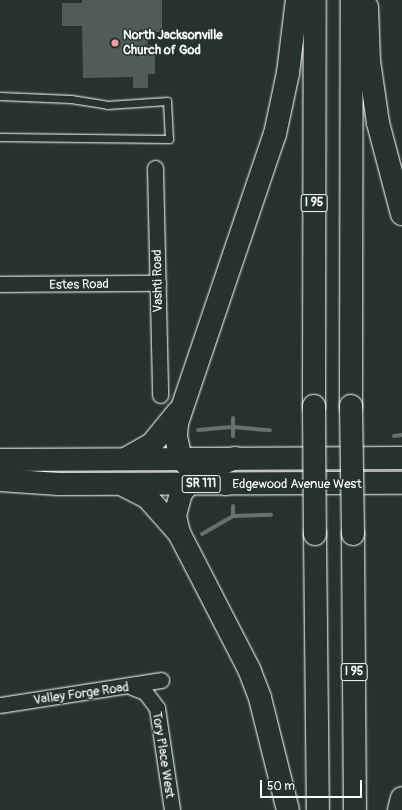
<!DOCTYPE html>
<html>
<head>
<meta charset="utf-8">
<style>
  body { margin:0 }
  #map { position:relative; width:402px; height:810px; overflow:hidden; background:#26332d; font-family:Pangolin,sans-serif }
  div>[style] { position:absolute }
  .stream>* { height:4px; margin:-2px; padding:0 2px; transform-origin:2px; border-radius:2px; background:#67706c }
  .building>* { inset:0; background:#515c57 }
  .roads { filter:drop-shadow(0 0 1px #fff) drop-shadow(0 0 1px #fff) }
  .lane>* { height:7px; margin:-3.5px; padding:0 3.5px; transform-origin:3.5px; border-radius:3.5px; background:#26332d }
  .street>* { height:15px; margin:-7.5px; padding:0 7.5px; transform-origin:7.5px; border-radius:7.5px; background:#26332d }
  .primary>* { height:22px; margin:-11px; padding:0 11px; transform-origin:11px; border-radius:11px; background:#26332d }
  .highway>* { height:22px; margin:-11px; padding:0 11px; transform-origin:11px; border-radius:11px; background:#26332d }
  .bridges { filter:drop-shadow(0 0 1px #fff) drop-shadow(0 0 1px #fff) }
  .highway-bridge>* { height:22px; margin:-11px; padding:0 11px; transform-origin:11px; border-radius:11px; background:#26332d }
  .dots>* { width:11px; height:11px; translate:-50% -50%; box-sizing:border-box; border:2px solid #26332d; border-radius:50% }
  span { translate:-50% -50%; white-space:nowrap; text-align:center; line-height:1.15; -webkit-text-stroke:3px #26332d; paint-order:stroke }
  .shield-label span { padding:1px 3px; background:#26332d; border:1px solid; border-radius:3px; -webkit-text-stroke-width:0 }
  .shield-label { font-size:12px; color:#fff; font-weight:700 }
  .poi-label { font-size:13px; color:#fff; font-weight:700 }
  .left { translate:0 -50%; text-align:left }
  .street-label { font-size:13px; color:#fff }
  .scale { position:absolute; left:260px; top:780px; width:102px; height:18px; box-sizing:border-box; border:2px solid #fff; border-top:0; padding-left:5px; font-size:12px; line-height:14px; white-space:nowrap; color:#fff; -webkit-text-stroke:3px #26332d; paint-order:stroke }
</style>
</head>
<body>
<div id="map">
  <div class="stream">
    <div style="left:198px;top:430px;width:34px;rotate:-5deg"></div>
    <div style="left:232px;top:427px;width:38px;rotate:5deg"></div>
    <div style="left:233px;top:436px;width:18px;rotate:-90deg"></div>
    <div style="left:394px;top:436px;width:8px;rotate:-7deg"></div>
    <div style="left:233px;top:516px;width:10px;rotate:-90deg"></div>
    <div style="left:202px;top:534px;width:36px;rotate:-30deg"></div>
    <div style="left:233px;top:516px;width:38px;rotate:-2deg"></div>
  </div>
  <div class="building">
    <div style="clip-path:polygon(82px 0,162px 0,162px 32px,147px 32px,148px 45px,155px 45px,155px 74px,148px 74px,148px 88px,133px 88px,133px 77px,83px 78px,82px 26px,62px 26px,62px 3px,82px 3px)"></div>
  </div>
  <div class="roads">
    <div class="lane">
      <div style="left:0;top:96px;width:71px;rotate:2.4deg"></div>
      <div style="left:71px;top:99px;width:36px;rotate:9deg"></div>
      <div style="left:107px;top:105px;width:60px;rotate:-3.8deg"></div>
      <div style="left:167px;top:101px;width:38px;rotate:87deg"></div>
      <div style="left:169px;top:139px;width:169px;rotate:-179.3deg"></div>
    </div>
    <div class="street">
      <div style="left:155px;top:168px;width:227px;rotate:88.7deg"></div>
      <div style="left:0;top:284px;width:158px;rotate:-0.4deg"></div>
      <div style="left:132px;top:687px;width:14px;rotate:21deg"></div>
      <div style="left:145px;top:692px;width:20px;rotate:53deg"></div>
      <div style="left:157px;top:708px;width:103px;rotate:81.6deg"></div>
      <div style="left:0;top:705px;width:163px;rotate:-8.8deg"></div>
    </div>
    <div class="primary">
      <div style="left:0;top:460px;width:402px;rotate:-0.3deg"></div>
      <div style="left:0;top:480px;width:59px;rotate:3.9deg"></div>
      <div style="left:59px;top:484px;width:343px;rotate:-0.2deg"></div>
    </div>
    <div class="highway">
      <div style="left:367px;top:7px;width:54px;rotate:87.9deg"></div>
      <div style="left:369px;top:61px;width:63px;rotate:81.7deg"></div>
      <div style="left:378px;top:123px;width:94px;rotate:75.2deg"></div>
      <div style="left:314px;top:406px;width:406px;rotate:-89.9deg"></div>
      <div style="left:351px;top:406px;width:406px;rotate:-89.9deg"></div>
      <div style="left:235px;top:458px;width:41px;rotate:157.2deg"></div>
      <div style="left:197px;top:474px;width:25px;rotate:130deg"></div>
      <div style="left:181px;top:493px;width:24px;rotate:105deg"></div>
      <div style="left:175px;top:516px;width:17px;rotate:77deg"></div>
      <div style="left:179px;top:533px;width:153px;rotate:62.8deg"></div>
      <div style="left:249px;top:669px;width:31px;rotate:69deg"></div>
      <div style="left:260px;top:698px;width:115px;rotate:76deg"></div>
      <div style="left:125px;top:459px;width:31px;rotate:-29deg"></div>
      <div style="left:152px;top:444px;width:41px;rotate:-50.9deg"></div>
      <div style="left:121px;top:484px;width:29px;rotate:27deg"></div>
      <div style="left:147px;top:497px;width:48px;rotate:48.4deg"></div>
      <div style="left:226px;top:484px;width:31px;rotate:-161deg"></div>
      <div style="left:197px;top:474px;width:22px;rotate:-137deg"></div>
      <div style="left:181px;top:459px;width:23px;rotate:-103deg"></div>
      <div style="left:176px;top:437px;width:14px;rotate:-86deg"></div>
      <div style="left:177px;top:423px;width:305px;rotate:-71.3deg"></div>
      <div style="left:275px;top:134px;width:62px;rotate:-78deg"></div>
      <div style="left:288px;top:73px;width:74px;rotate:-83deg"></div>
      <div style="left:315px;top:534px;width:276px;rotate:89.4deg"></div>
      <div style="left:353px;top:534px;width:276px;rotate:89.6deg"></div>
      <div style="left:399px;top:810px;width:12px;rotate:-76deg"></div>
    </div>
  </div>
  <div class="bridges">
    <div class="highway-bridge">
      <div style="left:314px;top:406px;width:128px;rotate:89.6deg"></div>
      <div style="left:351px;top:406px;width:128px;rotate:89.1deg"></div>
    </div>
  </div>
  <div class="dots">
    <div style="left:115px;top:43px;background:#ff9aa2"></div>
  </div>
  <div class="shield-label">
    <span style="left:314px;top:203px">I 95</span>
    <span style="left:201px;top:484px">SR 111</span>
    <span style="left:354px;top:672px">I 95</span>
  </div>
  <div class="poi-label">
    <span class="left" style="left:123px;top:43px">North Jacksonville<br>Church of God</span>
  </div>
  <div class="street-label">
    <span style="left:158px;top:281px;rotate:-91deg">Vashti Road</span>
    <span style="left:79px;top:285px;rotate:-1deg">Estes Road</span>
    <span style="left:297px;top:484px">Edgewood Avenue West</span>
    <span style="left:81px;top:694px;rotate:-8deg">Valley Forge Road</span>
    <span style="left:163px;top:755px;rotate:81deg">Tory Place West</span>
  </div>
  <div class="scale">50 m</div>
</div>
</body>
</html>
